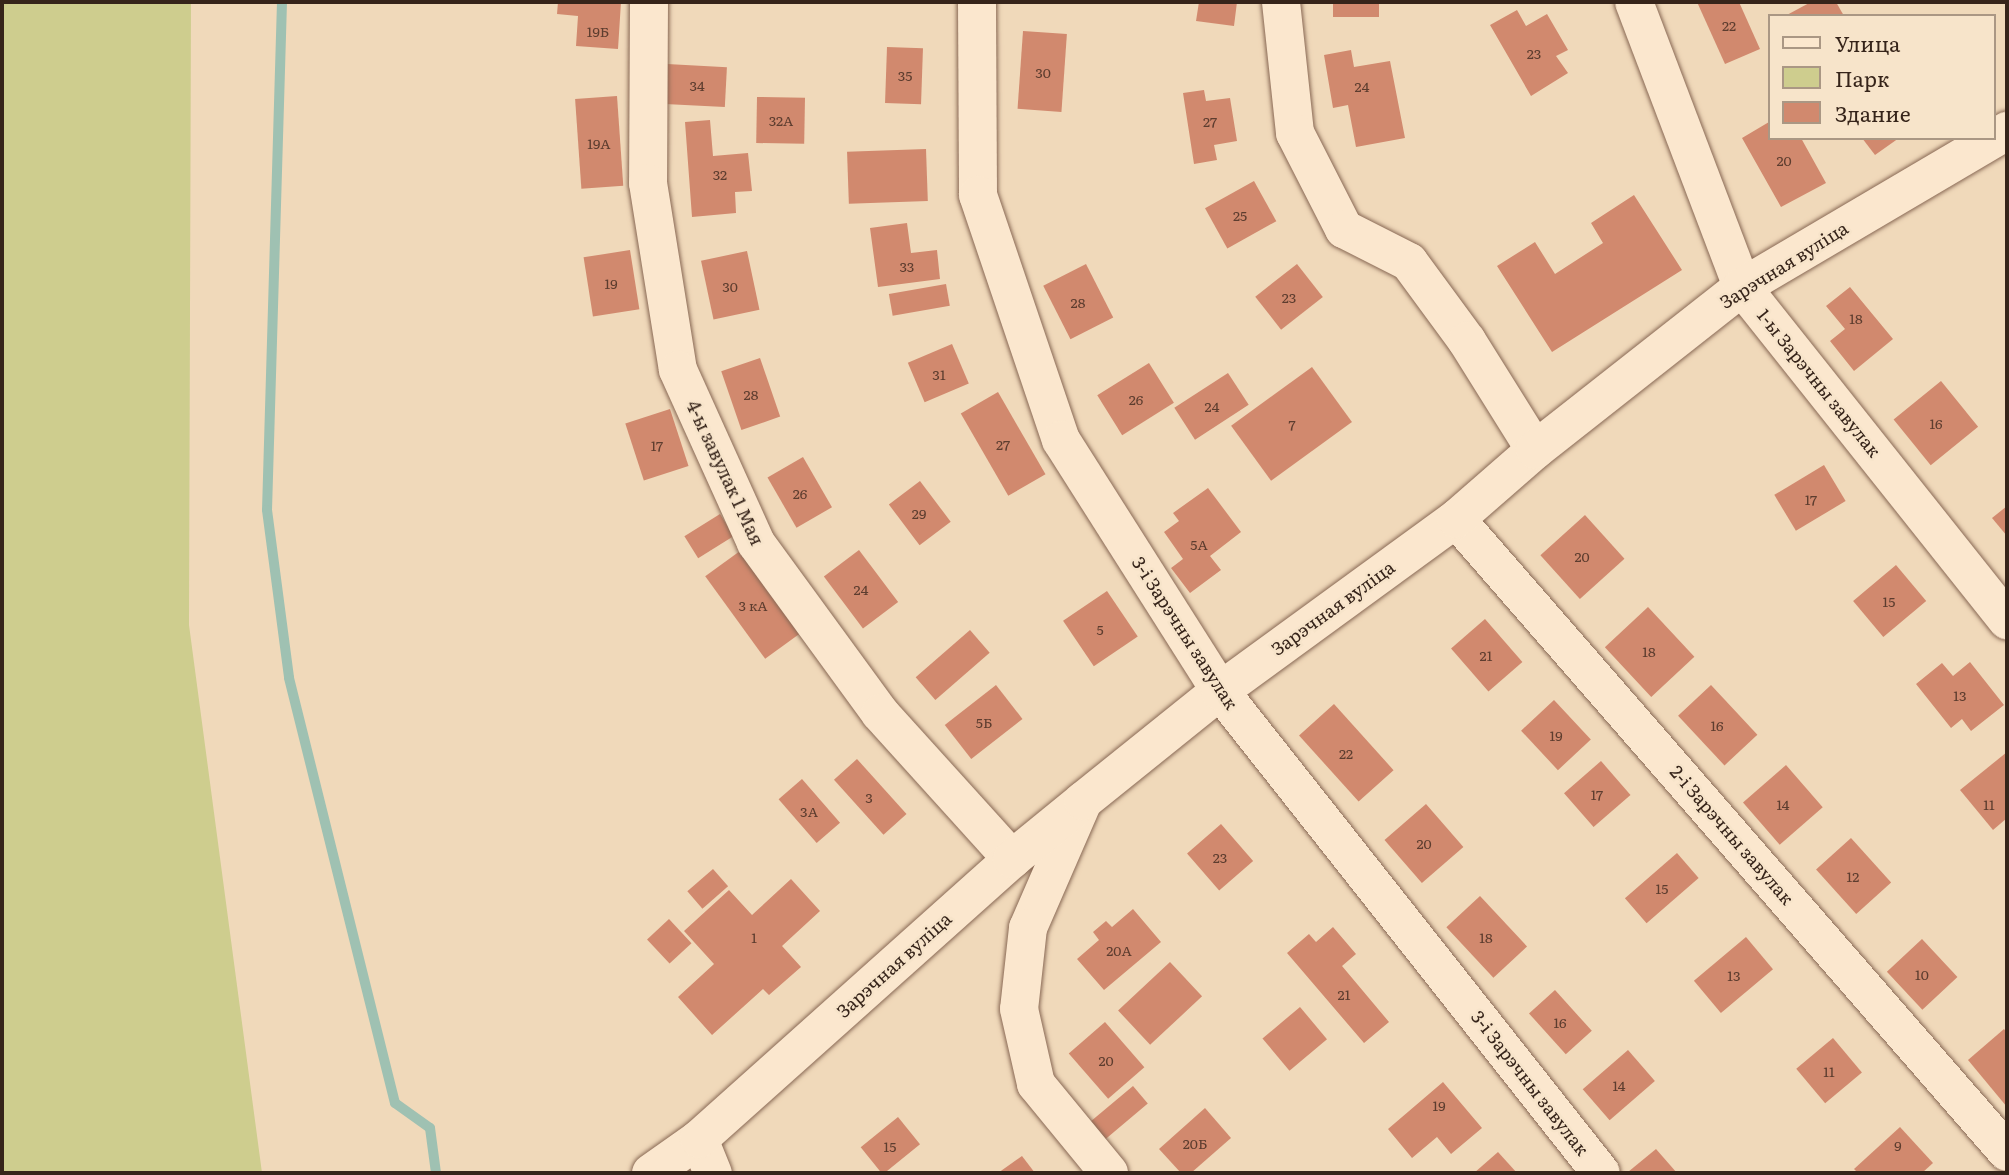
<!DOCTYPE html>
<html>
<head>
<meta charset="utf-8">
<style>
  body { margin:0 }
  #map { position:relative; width:2009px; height:1175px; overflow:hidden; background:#f0d9ba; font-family:Literata,serif }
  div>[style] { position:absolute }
  .green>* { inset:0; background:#cecd8e }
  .stream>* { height:10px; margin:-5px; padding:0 5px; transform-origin:5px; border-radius:5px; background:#9fc1b2 }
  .building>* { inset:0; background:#d1896e; transform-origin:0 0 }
  .roads { filter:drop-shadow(0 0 2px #886854) drop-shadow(0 0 2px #886854) }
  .minor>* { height:38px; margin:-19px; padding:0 19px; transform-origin:19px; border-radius:19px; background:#fbe7ce }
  span { translate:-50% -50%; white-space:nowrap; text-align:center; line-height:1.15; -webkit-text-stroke:5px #f7e4ca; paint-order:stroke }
  .number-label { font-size:14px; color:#5d3d2f }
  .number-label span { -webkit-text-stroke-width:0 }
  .street-label { font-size:18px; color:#36241a }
  .frame { position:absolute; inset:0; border:4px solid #36241a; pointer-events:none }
  .legend { position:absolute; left:1768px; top:14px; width:228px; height:126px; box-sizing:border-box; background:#f7e4ca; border:2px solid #aa9784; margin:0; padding:9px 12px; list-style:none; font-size:21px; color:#36241a }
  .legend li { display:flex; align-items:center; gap:14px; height:35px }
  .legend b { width:35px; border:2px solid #aa9784 }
</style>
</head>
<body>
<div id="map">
  <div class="green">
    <div style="clip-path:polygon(2px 2px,191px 2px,189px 625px,262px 1173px,2px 1173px)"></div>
  </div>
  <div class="stream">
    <div style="left:282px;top:2px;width:508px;rotate:91.69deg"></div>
    <div style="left:267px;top:510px;width:169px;rotate:82.5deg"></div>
    <div style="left:289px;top:678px;width:438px;rotate:76deg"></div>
    <div style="left:395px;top:1103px;width:43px;rotate:35.5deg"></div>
    <div style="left:430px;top:1128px;width:45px;rotate:82.4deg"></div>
  </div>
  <div class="building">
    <div style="clip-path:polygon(558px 2px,621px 2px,618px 49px,576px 46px,578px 16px,557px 14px)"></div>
    <div style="clip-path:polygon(1199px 2px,1237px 2px,1234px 26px,1196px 21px)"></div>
    <div style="left:1333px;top:2px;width:46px;height:15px"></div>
    <div style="clip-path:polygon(1697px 2px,1739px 2px,1760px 49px,1725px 64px)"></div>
    <div style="clip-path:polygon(1811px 2px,1836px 2px,1844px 16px,1785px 16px)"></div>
    <div style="clip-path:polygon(1517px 10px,1526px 26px,1547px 14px,1568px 50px,1556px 56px,1568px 73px,1531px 96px,1490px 25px)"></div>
    <div style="left:1023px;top:31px;width:44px;height:78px;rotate:4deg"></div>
    <div style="left:887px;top:47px;width:36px;height:56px;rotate:2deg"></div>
    <div style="clip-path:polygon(1351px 50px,1354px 67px,1390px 61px,1405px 138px,1356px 147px,1348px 105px,1333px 108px,1324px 55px)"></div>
    <div style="left:667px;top:64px;width:60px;height:40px;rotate:3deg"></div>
    <div style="clip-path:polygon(1204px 90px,1206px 101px,1230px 98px,1237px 141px,1214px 145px,1217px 160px,1194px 164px,1183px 93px)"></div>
    <div style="left:617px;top:96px;width:90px;height:42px;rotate:86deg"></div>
    <div style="left:757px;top:97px;width:48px;height:46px;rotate:1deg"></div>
    <div style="clip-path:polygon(710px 120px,713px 156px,748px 153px,752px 191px,735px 192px,736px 213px,692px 217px,685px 122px)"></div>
    <div style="clip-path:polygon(1769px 122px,1769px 138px,1801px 138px,1826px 183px,1781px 207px,1742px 138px)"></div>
    <div style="clip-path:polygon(1862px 138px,1899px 138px,1875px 155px)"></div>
    <div style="left:926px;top:149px;width:52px;height:79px;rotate:88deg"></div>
    <div style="left:1254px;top:181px;width:46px;height:56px;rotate:61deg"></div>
    <div style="clip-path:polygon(1634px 195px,1682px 270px,1552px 352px,1497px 266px,1535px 242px,1555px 274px,1603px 243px,1591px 223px)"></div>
    <div style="clip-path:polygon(907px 223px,911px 253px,937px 250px,940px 279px,878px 287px,870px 228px)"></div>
    <div style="left:630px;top:250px;width:60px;height:47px;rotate:81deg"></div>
    <div style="left:747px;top:251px;width:60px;height:47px;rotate:78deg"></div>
    <div style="left:1086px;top:264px;width:60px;height:48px;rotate:63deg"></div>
    <div style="left:1297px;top:264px;width:42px;height:53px;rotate:52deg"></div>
    <div style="left:946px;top:284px;width:22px;height:58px;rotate:80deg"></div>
    <div style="clip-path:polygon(1850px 287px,1893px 339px,1854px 371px,1830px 341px,1845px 329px,1826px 306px)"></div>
    <div style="left:952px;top:344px;width:43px;height:48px;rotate:67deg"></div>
    <div style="left:760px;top:358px;width:62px;height:41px;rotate:71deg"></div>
    <div style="left:1149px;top:363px;width:47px;height:61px;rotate:58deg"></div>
    <div style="left:1312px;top:367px;width:68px;height:100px;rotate:54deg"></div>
    <div style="left:1228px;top:373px;width:38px;height:64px;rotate:57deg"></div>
    <div style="left:1941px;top:381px;width:59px;height:61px;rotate:51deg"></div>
    <div style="left:998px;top:392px;width:95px;height:43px;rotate:60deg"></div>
    <div style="left:670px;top:409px;width:60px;height:47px;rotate:72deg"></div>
    <div style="left:803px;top:457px;width:58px;height:41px;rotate:60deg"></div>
    <div style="left:1824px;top:465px;width:42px;height:58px;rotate:59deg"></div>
    <div style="left:920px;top:481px;width:51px;height:39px;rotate:53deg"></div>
    <div style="clip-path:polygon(1208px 488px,1241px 532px,1210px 556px,1221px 570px,1190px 593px,1171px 568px,1183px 559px,1164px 532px,1179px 521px,1173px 513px)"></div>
    <div style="clip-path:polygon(2007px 506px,2007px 536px,1992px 518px)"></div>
    <div style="left:720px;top:514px;width:26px;height:42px;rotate:58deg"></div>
    <div style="left:1585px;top:515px;width:59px;height:60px;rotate:48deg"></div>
    <div style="left:859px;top:550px;width:65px;height:44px;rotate:53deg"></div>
    <div style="left:740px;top:551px;width:102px;height:43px;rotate:54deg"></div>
    <div style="left:1896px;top:565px;width:47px;height:56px;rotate:50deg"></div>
    <div style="left:1107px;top:591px;width:55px;height:53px;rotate:56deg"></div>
    <div style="left:1648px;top:607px;width:68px;height:59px;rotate:47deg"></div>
    <div style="left:1485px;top:619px;width:57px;height:45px;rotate:49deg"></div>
    <div style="left:970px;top:630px;width:30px;height:72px;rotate:49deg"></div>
    <div style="clip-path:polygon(1970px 662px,2004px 705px,1971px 731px,1962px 719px,1951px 728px,1916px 684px,1942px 663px,1953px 676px)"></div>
    <div style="left:996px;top:685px;width:43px;height:65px;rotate:52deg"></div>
    <div style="left:1711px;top:685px;width:68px;height:45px;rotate:47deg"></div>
    <div style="left:1554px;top:700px;width:54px;height:45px;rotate:47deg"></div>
    <div style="left:1334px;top:704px;width:89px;height:47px;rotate:48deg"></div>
    <div style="clip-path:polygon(2007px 752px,2007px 818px,1993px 830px,1960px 790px)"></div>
    <div style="left:857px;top:759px;width:74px;height:31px;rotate:48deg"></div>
    <div style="left:1601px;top:761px;width:45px;height:49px;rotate:49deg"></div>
    <div style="left:1786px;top:765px;width:56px;height:57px;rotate:49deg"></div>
    <div style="left:802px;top:779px;width:58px;height:31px;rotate:49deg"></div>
    <div style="left:1426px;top:804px;width:57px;height:55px;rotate:49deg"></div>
    <div style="left:1221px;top:824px;width:49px;height:45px;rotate:49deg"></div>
    <div style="left:1851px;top:838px;width:60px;height:47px;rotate:48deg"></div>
    <div style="left:1677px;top:853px;width:33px;height:69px;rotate:49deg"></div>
    <div style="left:713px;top:869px;width:23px;height:34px;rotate:49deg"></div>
    <div style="clip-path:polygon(791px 879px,820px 911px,782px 946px,801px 967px,769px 995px,763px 989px,712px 1035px,678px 997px,714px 964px,684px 931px,729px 890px,752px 915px)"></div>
    <div style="left:1480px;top:896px;width:69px;height:46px;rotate:47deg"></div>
    <div style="clip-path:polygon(1133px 909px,1161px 942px,1104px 990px,1077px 959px,1099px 940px,1093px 932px,1106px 921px,1112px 927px)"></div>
    <div style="left:669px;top:919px;width:33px;height:30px;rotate:47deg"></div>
    <div style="clip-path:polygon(1333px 927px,1356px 954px,1342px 966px,1389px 1022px,1364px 1043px,1287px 953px,1309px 934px,1316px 942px)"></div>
    <div style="left:1746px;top:937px;width:42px;height:68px;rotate:50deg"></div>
    <div style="left:1922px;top:939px;width:52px;height:48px;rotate:47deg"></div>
    <div style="left:1170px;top:962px;width:47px;height:71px;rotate:47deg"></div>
    <div style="left:1555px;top:990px;width:55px;height:35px;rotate:48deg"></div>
    <div style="left:1300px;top:1007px;width:42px;height:49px;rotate:50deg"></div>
    <div style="left:1105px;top:1022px;width:60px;height:48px;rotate:49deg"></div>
    <div style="clip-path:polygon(2004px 1029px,2007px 1033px,2007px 1107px,1968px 1060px)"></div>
    <div style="left:1833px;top:1038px;width:45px;height:48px;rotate:50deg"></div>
    <div style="left:1628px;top:1050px;width:41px;height:60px;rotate:49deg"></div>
    <div style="clip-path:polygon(1443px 1082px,1482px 1128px,1451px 1154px,1437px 1137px,1412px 1158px,1388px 1129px)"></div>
    <div style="left:1133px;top:1086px;width:23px;height:55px;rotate:50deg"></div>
    <div style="clip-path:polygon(1205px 1108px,1231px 1138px,1191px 1173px,1181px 1173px,1159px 1149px)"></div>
    <div style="left:898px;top:1117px;width:35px;height:48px;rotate:51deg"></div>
    <div style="clip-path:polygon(1900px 1127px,1933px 1163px,1922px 1173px,1858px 1173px,1854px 1169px)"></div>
    <div style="clip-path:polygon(1656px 1149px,1677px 1173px,1630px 1173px,1628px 1172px)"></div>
    <div style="clip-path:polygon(1498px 1152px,1517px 1173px,1474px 1173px)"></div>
    <div style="clip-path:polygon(1022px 1156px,1035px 1173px,998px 1173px)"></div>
  </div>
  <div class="roads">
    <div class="minor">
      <div style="left:649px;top:2px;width:181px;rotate:90.3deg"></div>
      <div style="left:648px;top:183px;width:189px;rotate:80.9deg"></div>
      <div style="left:678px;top:370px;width:190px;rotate:65.7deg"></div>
      <div style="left:756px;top:543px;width:210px;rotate:53.9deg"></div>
      <div style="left:880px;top:713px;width:197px;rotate:47.9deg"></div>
      <div style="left:977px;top:2px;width:193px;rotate:89.7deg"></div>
      <div style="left:978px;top:195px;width:259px;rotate:71.3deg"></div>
      <div style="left:1061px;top:440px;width:297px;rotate:57.6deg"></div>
      <div style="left:1220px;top:691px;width:614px;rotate:51.68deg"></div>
      <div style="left:1281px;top:2px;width:132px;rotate:83.9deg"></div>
      <div style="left:1295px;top:133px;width:108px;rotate:63deg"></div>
      <div style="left:1344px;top:229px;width:73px;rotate:26.9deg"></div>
      <div style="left:1409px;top:262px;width:98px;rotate:53.7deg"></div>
      <div style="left:1467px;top:341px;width:128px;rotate:58deg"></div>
      <div style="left:1634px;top:2px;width:305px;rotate:69.2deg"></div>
      <div style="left:1742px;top:287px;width:426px;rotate:51.5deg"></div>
      <div style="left:1456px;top:519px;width:839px;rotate:48.96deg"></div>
      <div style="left:1081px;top:806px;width:133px;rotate:113.5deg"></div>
      <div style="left:1028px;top:928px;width:81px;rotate:96.3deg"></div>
      <div style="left:1019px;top:1009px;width:77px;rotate:77.2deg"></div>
      <div style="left:1036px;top:1084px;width:115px;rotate:50.6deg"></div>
      <div style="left:699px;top:1139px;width:37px;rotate:68deg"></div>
      <div style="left:651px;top:1173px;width:59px;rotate:-35.3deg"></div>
      <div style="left:699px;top:1139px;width:420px;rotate:-41.8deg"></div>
      <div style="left:1012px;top:859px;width:92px;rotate:-39.2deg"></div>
      <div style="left:1083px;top:801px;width:176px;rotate:-38.8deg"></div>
      <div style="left:1220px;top:691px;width:292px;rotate:-36.1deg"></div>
      <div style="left:1456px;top:519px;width:105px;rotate:-41.1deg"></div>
      <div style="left:1535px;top:450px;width:263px;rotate:-38.2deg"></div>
      <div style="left:1742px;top:287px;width:308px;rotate:-30.5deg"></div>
    </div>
  </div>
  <div class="number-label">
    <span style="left:1729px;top:25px">22</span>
    <span style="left:598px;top:31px">19Б</span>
    <span style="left:1534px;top:53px">23</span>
    <span style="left:1043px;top:72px">30</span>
    <span style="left:905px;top:75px">35</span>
    <span style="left:697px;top:85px">34</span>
    <span style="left:1362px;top:86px">24</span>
    <span style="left:781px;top:120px">32А</span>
    <span style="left:1210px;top:121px">27</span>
    <span style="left:599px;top:143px">19А</span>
    <span style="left:1784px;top:160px">20</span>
    <span style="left:720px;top:174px">32</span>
    <span style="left:1240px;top:215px">25</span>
    <span style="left:907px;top:266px">33</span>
    <span style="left:611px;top:283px">19</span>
    <span style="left:730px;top:286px">30</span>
    <span style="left:1289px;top:297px">23</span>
    <span style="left:1078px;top:302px">28</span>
    <span style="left:1856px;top:318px">18</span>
    <span style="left:939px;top:374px">31</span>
    <span style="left:751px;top:394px">28</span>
    <span style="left:1136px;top:399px">26</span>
    <span style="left:1212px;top:406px">24</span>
    <span style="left:1936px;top:423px">16</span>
    <span style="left:1292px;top:424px">7</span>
    <span style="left:1003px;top:444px">27</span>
    <span style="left:657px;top:445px">17</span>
    <span style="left:800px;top:493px">26</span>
    <span style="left:1811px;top:499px">17</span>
    <span style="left:919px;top:513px">29</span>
    <span style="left:1199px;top:544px">5А</span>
    <span style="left:1582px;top:556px">20</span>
    <span style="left:861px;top:589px">24</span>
    <span style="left:1889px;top:601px">15</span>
    <span style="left:753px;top:605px">3 кА</span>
    <span style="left:1100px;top:629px">5</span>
    <span style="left:1649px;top:651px">18</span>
    <span style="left:1486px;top:655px">21</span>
    <span style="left:1960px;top:695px">13</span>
    <span style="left:984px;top:722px">5Б</span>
    <span style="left:1717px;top:725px">16</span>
    <span style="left:1556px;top:735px">19</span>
    <span style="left:1346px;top:753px">22</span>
    <span style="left:1597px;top:794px">17</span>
    <span style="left:869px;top:797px">3</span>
    <span style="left:1783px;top:804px">14</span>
    <span style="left:1989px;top:804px">11</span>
    <span style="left:809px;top:811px">3А</span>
    <span style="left:1424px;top:843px">20</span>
    <span style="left:1220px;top:857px">23</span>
    <span style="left:1853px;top:876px">12</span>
    <span style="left:1662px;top:888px">15</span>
    <span style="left:754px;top:937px">1</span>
    <span style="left:1486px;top:937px">18</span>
    <span style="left:1119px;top:950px">20А</span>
    <span style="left:1922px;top:974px">10</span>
    <span style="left:1734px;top:975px">13</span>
    <span style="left:1344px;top:994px">21</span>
    <span style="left:1560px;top:1022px">16</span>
    <span style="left:1106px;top:1060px">20</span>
    <span style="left:1829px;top:1071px">11</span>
    <span style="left:1619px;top:1085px">14</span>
    <span style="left:1439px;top:1105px">19</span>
    <span style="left:1195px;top:1143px">20Б</span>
    <span style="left:1898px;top:1145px">9</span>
    <span style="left:890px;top:1146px">15</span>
  </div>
  <div class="street-label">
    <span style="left:1784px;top:265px;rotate:-32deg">Зарэчная вуліца</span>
    <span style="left:1819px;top:383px;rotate:51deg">1-ы Зарэчны завулак</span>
    <span style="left:725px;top:473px;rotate:65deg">4-ы завулак 1 Мая</span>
    <span style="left:1333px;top:608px;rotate:-36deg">Зарэчная вуліца</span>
    <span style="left:1185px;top:633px;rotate:57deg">3-і Зарэчны завулак</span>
    <span style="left:1732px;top:835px;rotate:49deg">2-і Зарэчны завулак</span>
    <span style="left:894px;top:965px;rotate:-42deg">Зарэчная вуліца</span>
    <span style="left:1530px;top:1083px;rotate:52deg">3-і Зарэчны завулак</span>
  </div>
  <div class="frame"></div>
  <ul class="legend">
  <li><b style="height:9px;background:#fbe7ce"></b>Улица</li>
  <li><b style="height:19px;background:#cecd8e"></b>Парк</li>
  <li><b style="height:19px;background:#d1896e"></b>Здание</li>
  </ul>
</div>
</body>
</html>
